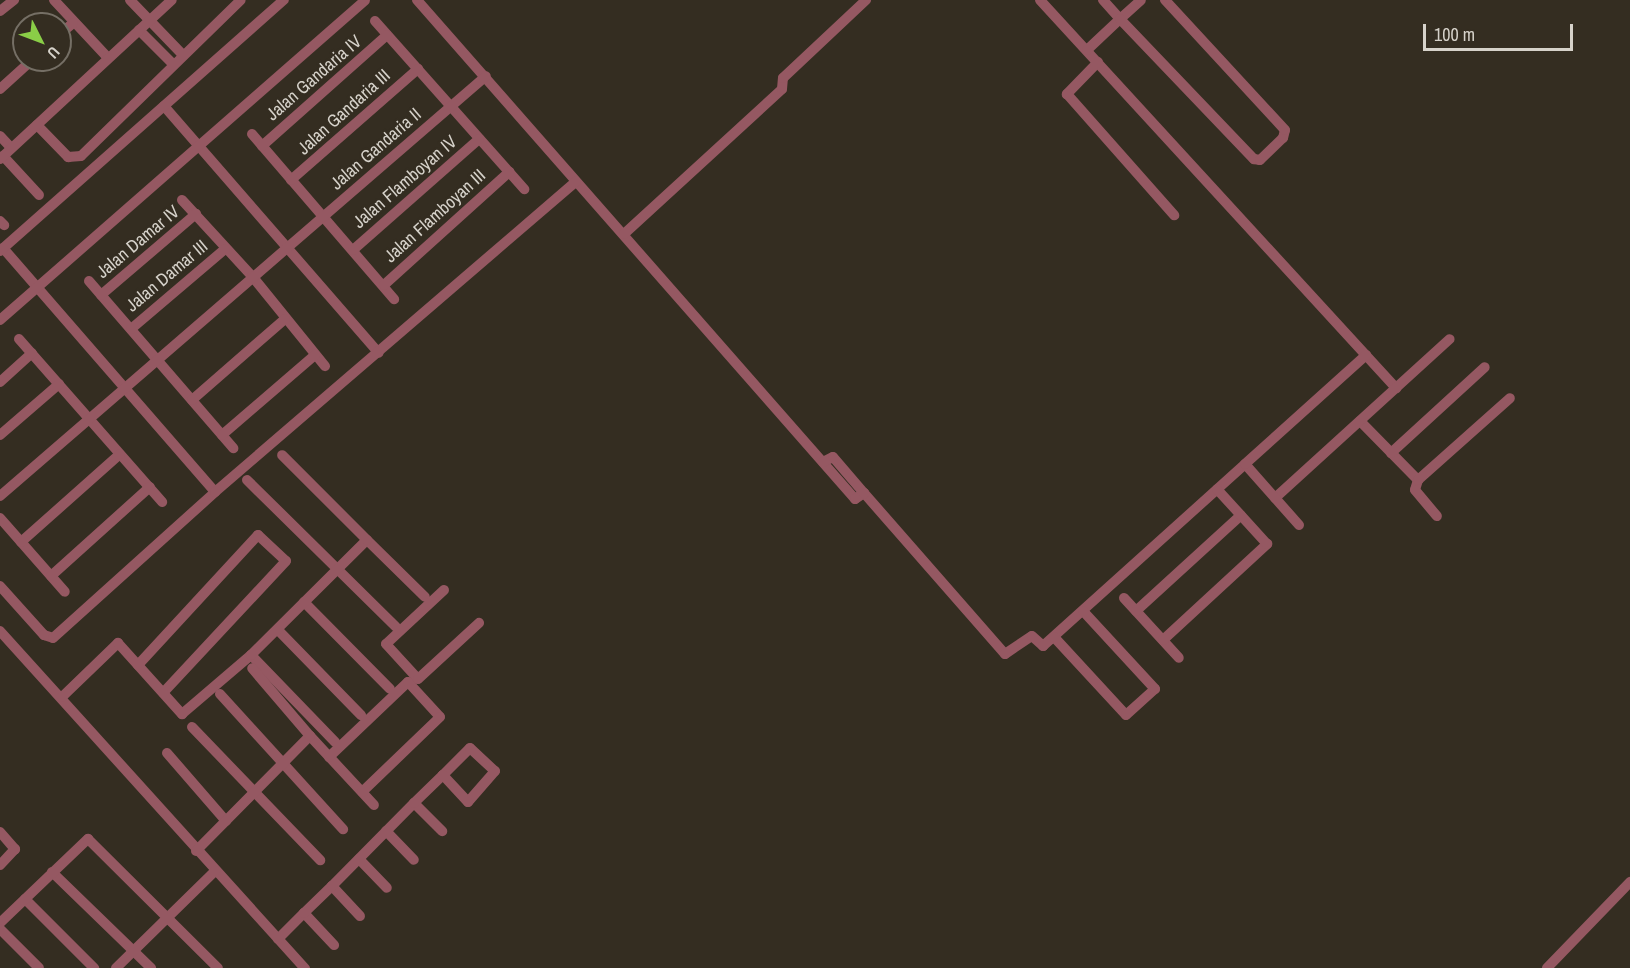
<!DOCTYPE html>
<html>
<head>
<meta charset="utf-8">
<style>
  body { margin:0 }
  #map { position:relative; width:1630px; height:968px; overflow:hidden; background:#342d21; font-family:"Archivo Narrow",sans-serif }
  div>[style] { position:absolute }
  .street>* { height:10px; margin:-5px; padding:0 5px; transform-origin:5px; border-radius:5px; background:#955862 }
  span { translate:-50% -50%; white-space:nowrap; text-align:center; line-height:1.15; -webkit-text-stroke:4.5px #342d21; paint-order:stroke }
  .street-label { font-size:18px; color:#d6d2ca }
  .north { position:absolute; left:12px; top:12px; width:60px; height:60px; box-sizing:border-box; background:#342d21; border:2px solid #756f65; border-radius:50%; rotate:132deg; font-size:16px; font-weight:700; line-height:24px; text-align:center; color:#d6d2ca }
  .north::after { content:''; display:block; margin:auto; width:21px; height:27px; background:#8ace47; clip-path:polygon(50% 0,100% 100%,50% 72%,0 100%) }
  .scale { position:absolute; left:1423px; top:24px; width:150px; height:27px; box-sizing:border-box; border:3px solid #d6d2ca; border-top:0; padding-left:8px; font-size:18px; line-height:21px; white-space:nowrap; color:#d6d2ca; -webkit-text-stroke:4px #342d21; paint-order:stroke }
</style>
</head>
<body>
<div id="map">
  <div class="street">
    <div style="left:54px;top:0;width:79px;rotate:47deg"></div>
    <div style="left:130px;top:0;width:76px;rotate:46.1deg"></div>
    <div style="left:417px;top:0;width:664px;rotate:48.72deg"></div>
    <div style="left:855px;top:499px;width:11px;rotate:-34deg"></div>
    <div style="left:864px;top:493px;width:214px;rotate:48.8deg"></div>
    <div style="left:1005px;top:654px;width:32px;rotate:-34deg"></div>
    <div style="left:1032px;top:636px;width:15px;rotate:42deg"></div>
    <div style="left:1043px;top:646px;width:272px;rotate:-42deg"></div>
    <div style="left:1040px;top:0;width:527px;rotate:47.46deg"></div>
    <div style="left:1103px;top:0;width:25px;rotate:48deg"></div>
    <div style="left:1120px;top:19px;width:28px;rotate:-42deg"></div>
    <div style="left:0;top:11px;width:18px;rotate:-38deg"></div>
    <div style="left:375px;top:21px;width:225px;rotate:48.4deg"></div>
    <div style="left:139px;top:30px;width:48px;rotate:45deg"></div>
    <div style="left:60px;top:34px;width:17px;rotate:-40deg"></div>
    <div style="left:1087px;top:50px;width:45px;rotate:-43.2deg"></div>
    <div style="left:1120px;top:19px;width:194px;rotate:46.3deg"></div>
    <div style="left:1254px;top:159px;width:6px;rotate:9deg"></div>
    <div style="left:1260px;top:160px;width:32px;rotate:-44deg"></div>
    <div style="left:1283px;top:138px;width:8px;rotate:-76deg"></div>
    <div style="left:1285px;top:130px;width:177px;rotate:-132.7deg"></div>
    <div style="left:1098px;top:62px;width:45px;rotate:134.1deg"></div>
    <div style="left:1067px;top:94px;width:162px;rotate:48.5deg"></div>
    <div style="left:0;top:89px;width:43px;rotate:-42.2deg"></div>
    <div style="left:164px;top:106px;width:327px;rotate:49deg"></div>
    <div style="left:37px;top:125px;width:45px;rotate:45.9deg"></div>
    <div style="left:68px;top:157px;width:13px;rotate:-4deg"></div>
    <div style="left:81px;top:156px;width:223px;rotate:-44.3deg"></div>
    <div style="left:252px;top:134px;width:218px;rotate:49.3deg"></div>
    <div style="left:0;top:136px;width:16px;rotate:47deg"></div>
    <div style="left:262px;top:146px;width:167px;rotate:-41.6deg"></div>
    <div style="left:3px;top:156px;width:53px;rotate:47.3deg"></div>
    <div style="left:0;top:159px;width:234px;rotate:-42.8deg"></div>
    <div style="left:291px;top:180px;width:169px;rotate:-41.2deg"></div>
    <div style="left:182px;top:200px;width:103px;rotate:47.4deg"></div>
    <div style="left:252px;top:276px;width:116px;rotate:51deg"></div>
    <div style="left:0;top:221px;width:6px;rotate:45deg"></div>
    <div style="left:624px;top:234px;width:214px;rotate:-42.5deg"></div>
    <div style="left:782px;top:89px;width:11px;rotate:-85deg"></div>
    <div style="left:783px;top:78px;width:114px;rotate:-43.2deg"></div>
    <div style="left:3px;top:248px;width:323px;rotate:49deg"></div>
    <div style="left:353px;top:250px;width:168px;rotate:-41.4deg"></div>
    <div style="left:0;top:251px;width:379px;rotate:-41.5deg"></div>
    <div style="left:89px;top:281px;width:221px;rotate:49.2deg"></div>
    <div style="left:384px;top:285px;width:169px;rotate:-42.1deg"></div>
    <div style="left:101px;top:295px;width:125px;rotate:-40.5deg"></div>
    <div style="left:0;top:320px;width:485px;rotate:-41.2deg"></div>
    <div style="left:131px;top:329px;width:123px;rotate:-40.4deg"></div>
    <div style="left:19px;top:339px;width:217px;rotate:48.7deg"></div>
    <div style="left:0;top:382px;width:43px;rotate:-42.2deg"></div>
    <div style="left:192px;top:400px;width:123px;rotate:-41.1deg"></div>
    <div style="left:1360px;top:421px;width:83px;rotate:45.5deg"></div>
    <div style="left:1418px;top:480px;width:10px;rotate:107deg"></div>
    <div style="left:1415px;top:490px;width:34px;rotate:50deg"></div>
    <div style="left:0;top:435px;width:78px;rotate:-40.8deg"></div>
    <div style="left:222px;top:435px;width:123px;rotate:-40.7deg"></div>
    <div style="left:1391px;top:453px;width:127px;rotate:-42.5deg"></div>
    <div style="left:823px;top:462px;width:11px;rotate:-27deg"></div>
    <div style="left:833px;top:457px;width:48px;rotate:49.3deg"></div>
    <div style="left:247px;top:480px;width:209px;rotate:44.6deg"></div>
    <div style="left:1418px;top:480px;width:123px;rotate:-41.7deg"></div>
    <div style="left:0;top:496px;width:642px;rotate:-40.83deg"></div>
    <div style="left:1275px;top:498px;width:236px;rotate:-42.3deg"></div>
    <div style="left:0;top:518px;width:98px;rotate:48.7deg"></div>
    <div style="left:1299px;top:525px;width:81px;rotate:-131.5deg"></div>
    <div style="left:1245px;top:464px;width:163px;rotate:-42deg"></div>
    <div style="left:367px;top:540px;width:81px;rotate:44.5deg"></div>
    <div style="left:21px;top:542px;width:132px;rotate:-41.6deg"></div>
    <div style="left:51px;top:576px;width:133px;rotate:-42deg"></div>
    <div style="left:0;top:586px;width:66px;rotate:48.1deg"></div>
    <div style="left:44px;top:635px;width:9px;rotate:18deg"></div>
    <div style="left:53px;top:638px;width:218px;rotate:-42deg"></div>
    <div style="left:215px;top:492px;width:476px;rotate:-40.7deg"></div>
    <div style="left:444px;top:590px;width:79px;rotate:137deg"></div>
    <div style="left:386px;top:644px;width:47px;rotate:47.6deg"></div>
    <div style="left:418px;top:679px;width:83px;rotate:-42.6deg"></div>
    <div style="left:1124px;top:598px;width:81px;rotate:47.5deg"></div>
    <div style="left:304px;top:602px;width:122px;rotate:45.3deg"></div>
    <div style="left:1136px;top:611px;width:142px;rotate:-42.4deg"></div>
    <div style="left:278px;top:630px;width:119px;rotate:45.7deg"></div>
    <div style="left:0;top:631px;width:455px;rotate:47.9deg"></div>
    <div style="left:1054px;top:637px;width:106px;rotate:47.3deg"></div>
    <div style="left:1126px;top:715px;width:39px;rotate:-42deg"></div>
    <div style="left:1155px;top:689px;width:106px;rotate:-132.7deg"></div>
    <div style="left:1163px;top:640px;width:142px;rotate:-42.7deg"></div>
    <div style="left:1267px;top:544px;width:74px;rotate:-132.3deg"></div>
    <div style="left:251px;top:655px;width:121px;rotate:46deg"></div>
    <div style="left:138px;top:665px;width:177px;rotate:-47.3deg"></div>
    <div style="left:258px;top:535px;width:38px;rotate:43deg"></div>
    <div style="left:286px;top:561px;width:180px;rotate:133deg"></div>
    <div style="left:220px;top:694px;width:183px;rotate:47.7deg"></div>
    <div style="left:62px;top:697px;width:78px;rotate:-44deg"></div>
    <div style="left:118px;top:643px;width:96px;rotate:48deg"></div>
    <div style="left:182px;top:714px;width:91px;rotate:-40.5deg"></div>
    <div style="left:251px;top:655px;width:163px;rotate:-44.8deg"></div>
    <div style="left:367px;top:540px;width:120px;rotate:-135deg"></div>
    <div style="left:192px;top:727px;width:185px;rotate:46.1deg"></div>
    <div style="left:310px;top:736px;width:94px;rotate:47.2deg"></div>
    <div style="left:167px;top:753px;width:90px;rotate:49.1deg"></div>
    <div style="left:329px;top:757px;width:109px;rotate:-43.5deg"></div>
    <div style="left:408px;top:682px;width:47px;rotate:47.6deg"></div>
    <div style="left:440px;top:717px;width:108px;rotate:136.1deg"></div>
    <div style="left:414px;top:803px;width:40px;rotate:45deg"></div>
    <div style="left:386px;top:831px;width:40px;rotate:46deg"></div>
    <div style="left:0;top:832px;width:23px;rotate:49deg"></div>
    <div style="left:15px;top:849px;width:22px;rotate:133deg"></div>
    <div style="left:196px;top:851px;width:162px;rotate:-45.3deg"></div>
    <div style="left:310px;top:736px;width:89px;rotate:-130.5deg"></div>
    <div style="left:359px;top:859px;width:40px;rotate:46deg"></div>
    <div style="left:52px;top:872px;width:138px;rotate:44.1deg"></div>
    <div style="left:332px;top:886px;width:41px;rotate:47deg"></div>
    <div style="left:25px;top:899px;width:98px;rotate:45deg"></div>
    <div style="left:304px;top:913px;width:44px;rotate:46.8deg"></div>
    <div style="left:0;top:923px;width:122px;rotate:-43.7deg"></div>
    <div style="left:88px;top:839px;width:183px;rotate:44.8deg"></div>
    <div style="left:0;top:929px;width:55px;rotate:45deg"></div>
    <div style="left:278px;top:939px;width:37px;rotate:-45deg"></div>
    <div style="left:304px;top:913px;width:39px;rotate:-44deg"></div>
    <div style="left:332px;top:886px;width:117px;rotate:-45.3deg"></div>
    <div style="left:414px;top:803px;width:40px;rotate:-44deg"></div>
    <div style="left:443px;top:775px;width:38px;rotate:-45deg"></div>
    <div style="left:470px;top:748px;width:34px;rotate:43deg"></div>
    <div style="left:495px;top:771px;width:41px;rotate:131.1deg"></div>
    <div style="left:468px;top:802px;width:37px;rotate:-133deg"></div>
    <div style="left:116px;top:968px;width:139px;rotate:-44.4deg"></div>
    <div style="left:1547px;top:968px;width:120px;rotate:-46deg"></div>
  </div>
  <div class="street-label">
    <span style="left:314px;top:78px;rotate:-41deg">Jalan Gandaria IV</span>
    <span style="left:344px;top:112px;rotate:-42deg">Jalan Gandaria III</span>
    <span style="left:376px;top:149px;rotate:-41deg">Jalan Gandaria II</span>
    <span style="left:405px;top:182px;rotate:-41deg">Jalan Flamboyan IV</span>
    <span style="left:435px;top:216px;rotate:-42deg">Jalan Flamboyan III</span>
    <span style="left:138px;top:242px;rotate:-40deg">Jalan Damar IV</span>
    <span style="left:167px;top:276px;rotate:-40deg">Jalan Damar III</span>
  </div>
  <div class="north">U</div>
  <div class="scale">100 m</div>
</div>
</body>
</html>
